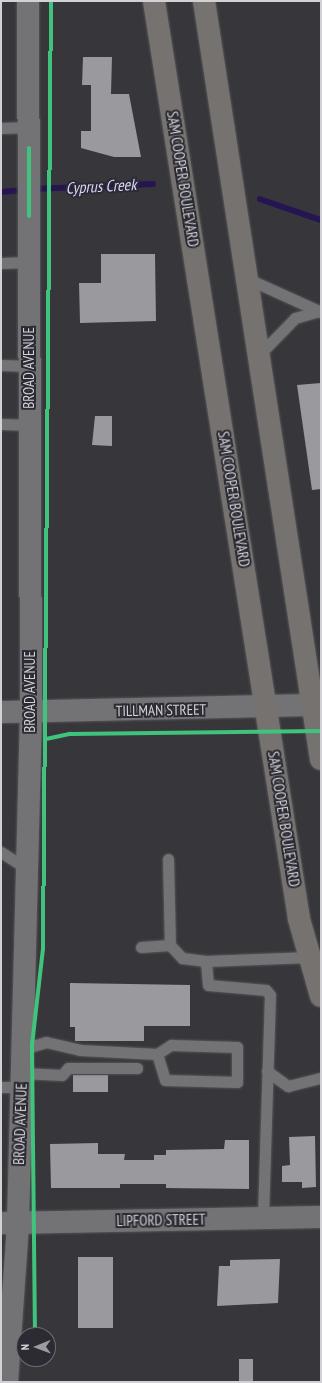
<!DOCTYPE html>
<html>
<head>
<meta charset="utf-8">
<style>
  body { margin:0 }
  #map { position:relative; width:322px; height:1383px; overflow:hidden; background:#37373b; font-family:"PT Sans Narrow",sans-serif }
  div>[style] { position:absolute }
  .stream>* { height:5.5px; margin:-2.75px; padding:0 2.75px; transform-origin:2.75px; border-radius:2.75px; background:#271552 }
  .building>* { inset:0; background:#9a999d; transform-origin:0 0 }
  .roads { filter:drop-shadow(0 0 1px #565559) drop-shadow(0 0 1px #565559) }
  .lane>* { height:11px; margin:-5.5px; padding:0 5.5px; transform-origin:5.5px; border-radius:5.5px; background:#737376 }
  .street>* { height:22px; margin:-11px; padding:0 11px; transform-origin:11px; border-radius:11px; background:#737376 }
  .secondary>* { height:22px; margin:-11px; padding:0 11px; transform-origin:11px; border-radius:11px; background:#737376 }
  .primary>* { height:22px; margin:-11px; padding:0 11px; transform-origin:11px; border-radius:11px; background:#767270 }
  .cycleway>* { height:4px; margin:-2px; padding:0 2px; transform-origin:2px; border-radius:2px; background:#40c37c }
  span { translate:-50% -50%; white-space:nowrap; text-align:center; line-height:1.15; -webkit-text-stroke:4px #2c2b33; paint-order:stroke }
  .street-label { font-size:15px; color:#d2d1d6 }
  .water-label { font-size:16px; color:#d8d4fe; font-style:italic }
  .frame { position:absolute; inset:0; border:2px solid #d2d1d6; pointer-events:none }
  .north { position:absolute; left:16px; top:1327px; width:40px; height:40px; box-sizing:border-box; background:#2c2b33; border:1px solid #6e6d74; border-radius:50%; rotate:269deg; font-size:11px; font-weight:700; line-height:16px; text-align:center; color:#d2d1d6 }
  .north::after { content:''; display:block; margin:auto; width:14px; height:18px; background:#9c9ba0; clip-path:polygon(50% 0,100% 100%,50% 72%,0 100%) }
</style>
</head>
<body>
<div id="map">
  <div class="stream">
    <div style="left:33px;top:189px;width:120px;rotate:-2.4deg"></div>
    <div style="left:1px;top:192px;width:24px;rotate:-5deg"></div>
    <div style="left:260px;top:199px;width:65px;rotate:19deg"></div>
  </div>
  <div class="building">
    <div style="clip-path:polygon(83px 57px,112px 57px,111px 94px,129px 94px,141px 157px,114px 157px,81px 148px,81px 131px,91px 131px,91px 85px,82px 85px)"></div>
    <div style="clip-path:polygon(101px 254px,155px 254px,156px 321px,80px 323px,79px 283px,101px 283px)"></div>
    <div style="clip-path:polygon(321px 383px,321px 489px,312px 490px,297px 385px)"></div>
    <div style="clip-path:polygon(95px 416px,112px 416px,112px 446px,92px 445px)"></div>
    <div style="clip-path:polygon(70px 983px,190px 985px,190px 1026px,144px 1026px,144px 1041px,75px 1041px,75px 1027px,70px 1027px)"></div>
    <div style="left:73px;top:1075px;width:35px;height:17px"></div>
    <div style="clip-path:polygon(315px 1136px,316px 1187px,302px 1188px,302px 1182px,282px 1182px,282px 1166px,290px 1165px,289px 1137px)"></div>
    <div style="clip-path:polygon(225px 1140px,249px 1140px,249px 1189px,166px 1188px,166px 1184px,120px 1184px,120px 1188px,51px 1188px,50px 1144px,98px 1143px,98px 1154px,125px 1154px,124px 1160px,154px 1160px,154px 1155px,166px 1155px,166px 1150px,224px 1149px)"></div>
    <div style="left:78px;top:1257px;width:35px;height:71px"></div>
    <div style="clip-path:polygon(280px 1259px,278px 1303px,217px 1306px,219px 1266px,230px 1266px,230px 1260px)"></div>
    <div style="left:239px;top:1359px;width:14px;height:23px"></div>
  </div>
  <div class="roads">
    <div class="lane">
      <div style="left:1px;top:128px;width:28px;rotate:-2deg"></div>
      <div style="left:1px;top:263px;width:28px;rotate:-2deg"></div>
      <div style="left:246px;top:278px;width:82px;rotate:24.4deg"></div>
      <div style="left:259px;top:355px;width:52px;rotate:-45.8deg"></div>
      <div style="left:295px;top:318px;width:26px;rotate:-16deg"></div>
      <div style="left:1px;top:365px;width:28px;rotate:2deg"></div>
      <div style="left:1px;top:424px;width:29px;rotate:2deg"></div>
      <div style="left:1px;top:852px;width:31px;rotate:33deg"></div>
      <div style="left:168px;top:859px;width:86px;rotate:88.7deg"></div>
      <div style="left:170px;top:945px;width:18px;rotate:47deg"></div>
      <div style="left:182px;top:958px;width:24px;rotate:7deg"></div>
      <div style="left:141px;top:947px;width:29px;rotate:-4deg"></div>
      <div style="left:22px;top:1049px;width:25px;rotate:-16deg"></div>
      <div style="left:46px;top:1042px;width:35px;rotate:13deg"></div>
      <div style="left:80px;top:1050px;width:77px;rotate:3deg"></div>
      <div style="left:157px;top:1054px;width:17px;rotate:-33deg"></div>
      <div style="left:171px;top:1045px;width:66px;rotate:1.7deg"></div>
      <div style="left:237px;top:1047px;width:35px;rotate:90deg"></div>
      <div style="left:237px;top:1082px;width:72px;rotate:-178.4deg"></div>
      <div style="left:165px;top:1080px;width:27px;rotate:-107deg"></div>
      <div style="left:267px;top:1071px;width:26px;rotate:36deg"></div>
      <div style="left:288px;top:1086px;width:34px;rotate:-14deg"></div>
      <div style="left:22px;top:1073px;width:40px;rotate:2.9deg"></div>
      <div style="left:62px;top:1075px;width:9px;rotate:-49deg"></div>
      <div style="left:68px;top:1068px;width:69px"></div>
      <div style="left:1px;top:1087px;width:20px"></div>
      <div style="left:263px;top:1217px;width:222px;rotate:-88.2deg"></div>
      <div style="left:270px;top:995px;width:6px;rotate:-129deg"></div>
      <div style="left:266px;top:990px;width:58px;rotate:-175.1deg"></div>
      <div style="left:208px;top:985px;width:24px;rotate:-95deg"></div>
      <div style="left:206px;top:961px;width:104px;rotate:-2.2deg"></div>
    </div>
    <div class="street">
      <div style="left:1px;top:1223px;width:320px;rotate:-1.1deg"></div>
      <div style="left:7px;top:1382px;width:159px;rotate:-86deg"></div>
      <div style="left:18px;top:1223px;width:511px;rotate:-88.54deg"></div>
      <div style="left:31px;top:712px;width:711px;rotate:-90.24deg"></div>
    </div>
    <div class="secondary">
      <div style="left:1px;top:712px;width:320px;rotate:-1.3deg"></div>
    </div>
    <div class="primary">
      <div style="left:154px;top:1px;width:929px;rotate:81.02deg"></div>
      <div style="left:299px;top:919px;width:80px;rotate:74.1deg"></div>
      <div style="left:204px;top:1px;width:767px;rotate:81.23deg"></div>
    </div>
  </div>
  <div class="cycleway">
    <div style="left:29px;top:216px;width:68px;rotate:-90deg"></div>
    <div style="left:46px;top:739px;width:25px;rotate:-12deg"></div>
    <div style="left:70px;top:734px;width:251px;rotate:-0.7deg"></div>
    <div style="left:35px;top:1335px;width:290px;rotate:-90.6deg"></div>
    <div style="left:32px;top:1045px;width:97px;rotate:-83.5deg"></div>
    <div style="left:43px;top:949px;width:948px;rotate:-89.52deg"></div>
  </div>
  <div class="street-label">
    <span style="left:183px;top:179px;rotate:81deg">SAM COOPER BOULEVARD</span>
    <span style="left:29px;top:368px;rotate:-90deg">BROAD AVENUE</span>
    <span style="left:234px;top:499px;rotate:81deg">SAM COOPER BOULEVARD</span>
    <span style="left:30px;top:692px;rotate:-90deg">BROAD AVENUE</span>
    <span style="left:161px;top:710px;rotate:-1deg">TILLMAN STREET</span>
    <span style="left:284px;top:819px;rotate:81deg">SAM COOPER BOULEVARD</span>
    <span style="left:20px;top:1124px;rotate:-88deg">BROAD AVENUE</span>
    <span style="left:161px;top:1220px;rotate:-1deg">LIPFORD STREET</span>
  </div>
  <div class="water-label">
    <span style="left:101px;top:186px;rotate:-3deg">Cyprus Creek</span>
  </div>
  <div class="frame"></div>
  <div class="north">N</div>
</div>
</body>
</html>
